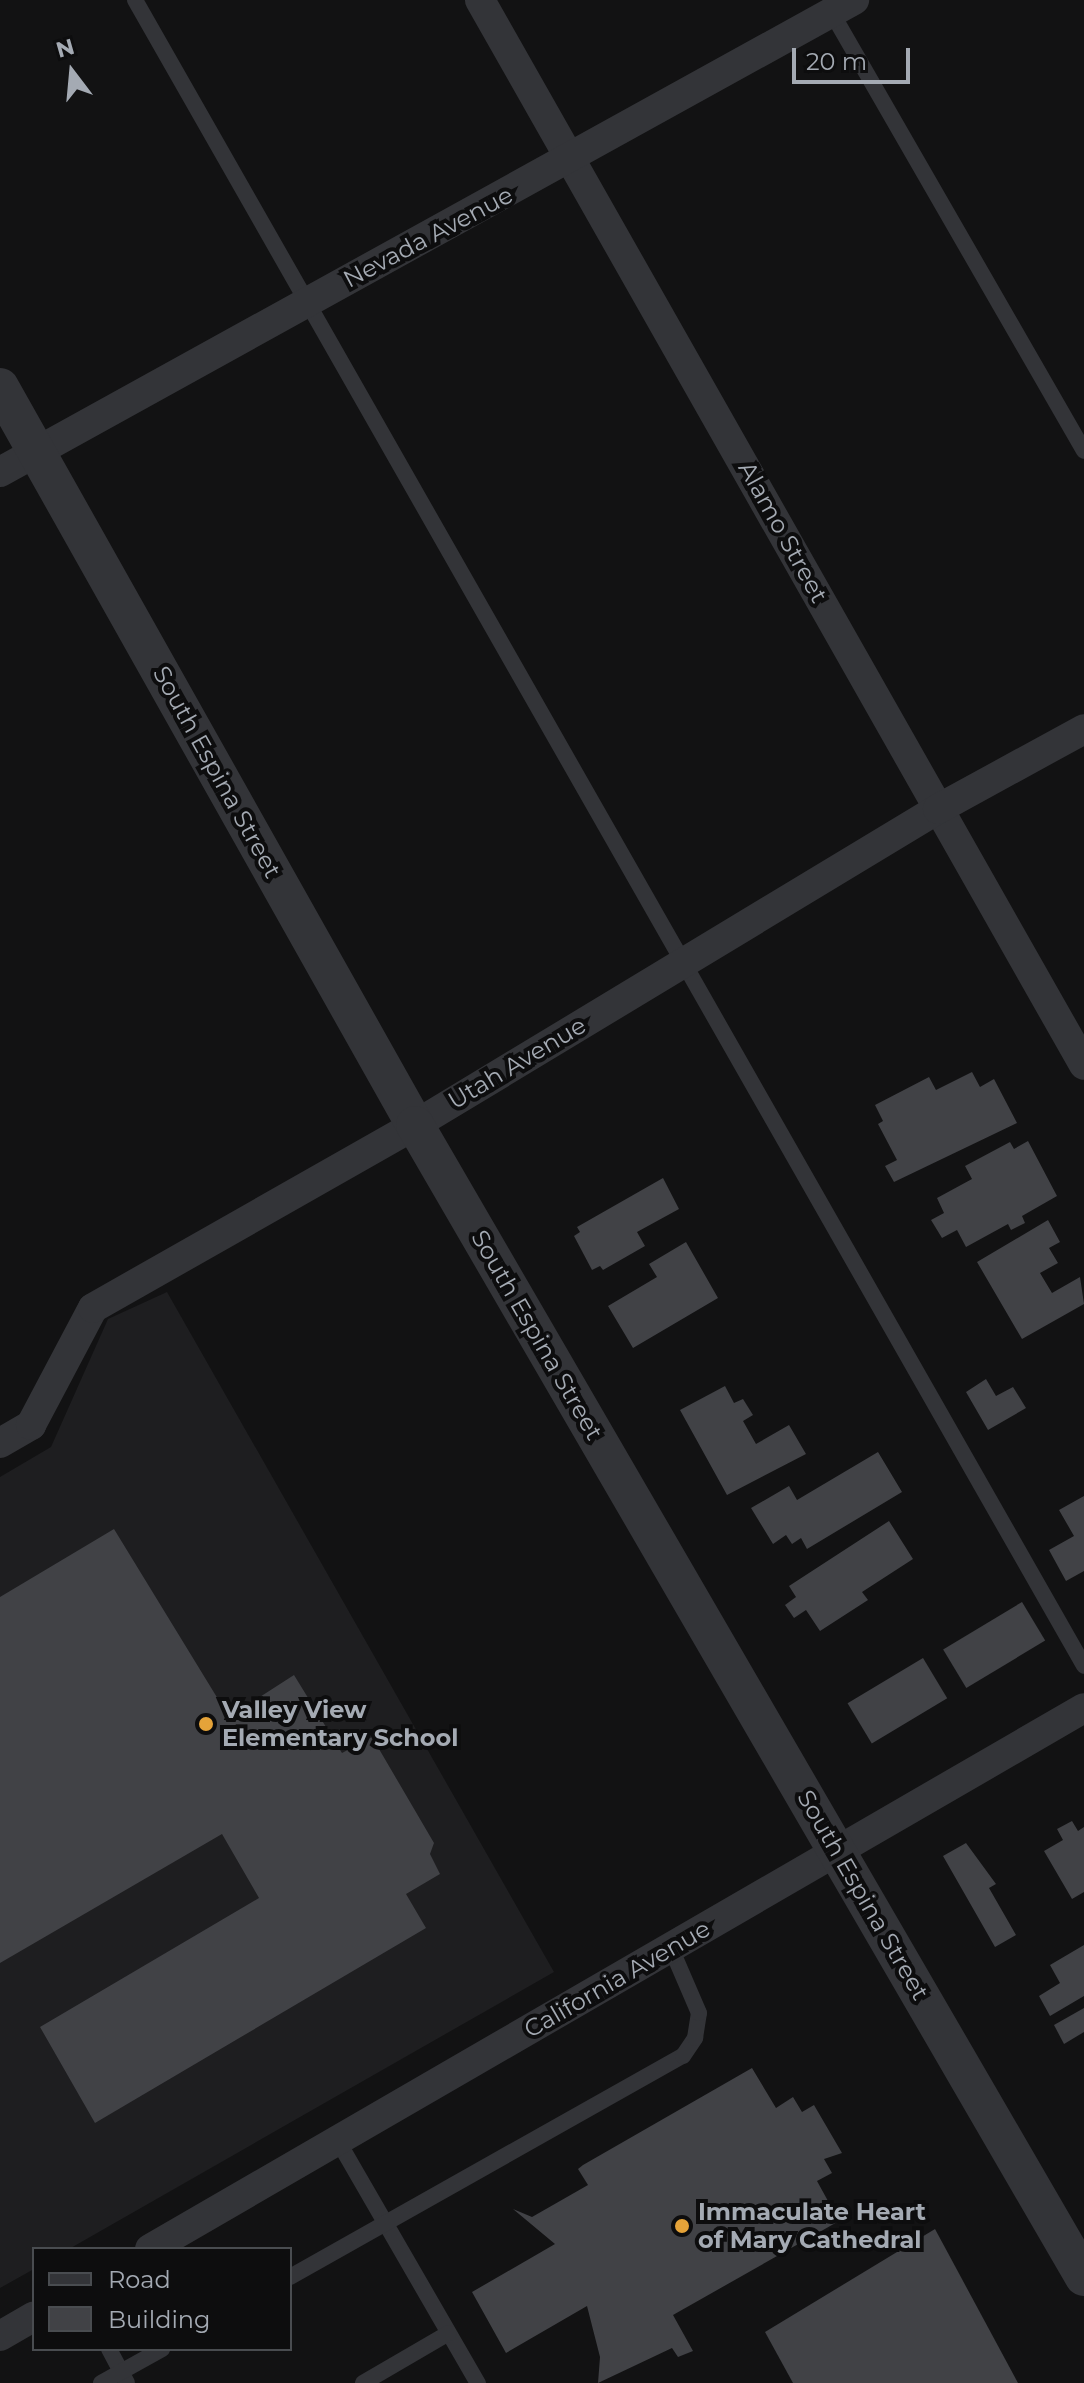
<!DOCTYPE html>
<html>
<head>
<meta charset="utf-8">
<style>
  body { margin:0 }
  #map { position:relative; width:1084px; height:2383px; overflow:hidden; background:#121213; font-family:Montserrat,sans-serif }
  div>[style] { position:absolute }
  .built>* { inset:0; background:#1e1e20 }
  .building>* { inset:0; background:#414246; transform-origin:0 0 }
  .service>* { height:16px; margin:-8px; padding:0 8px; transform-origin:8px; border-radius:8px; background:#333438 }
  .minor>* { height:30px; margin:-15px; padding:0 15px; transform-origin:15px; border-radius:15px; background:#333438 }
  .tertiary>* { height:38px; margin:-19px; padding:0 19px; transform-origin:19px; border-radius:19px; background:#333438 }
  .dots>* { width:22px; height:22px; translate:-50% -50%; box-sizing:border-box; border:4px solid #0d0d0e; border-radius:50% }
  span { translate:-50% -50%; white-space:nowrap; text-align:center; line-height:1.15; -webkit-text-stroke:8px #0d0d0e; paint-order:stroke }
  .street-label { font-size:24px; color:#a4aab3 }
  .poi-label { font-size:24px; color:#a4aab3; font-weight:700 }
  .left { translate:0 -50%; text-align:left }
  .legend { position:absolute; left:32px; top:2247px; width:260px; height:104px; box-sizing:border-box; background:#0d0d0e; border:2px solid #494c50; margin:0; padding:10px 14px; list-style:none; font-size:24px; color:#a4aab3 }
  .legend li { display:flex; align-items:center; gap:16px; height:40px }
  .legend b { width:40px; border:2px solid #494c50 }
  .north { position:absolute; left:32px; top:32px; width:80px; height:80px; -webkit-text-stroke:6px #0d0d0e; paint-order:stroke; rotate:344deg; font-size:22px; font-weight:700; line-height:32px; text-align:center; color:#a4aab3 }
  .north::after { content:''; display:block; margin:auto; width:28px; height:36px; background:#a4aab3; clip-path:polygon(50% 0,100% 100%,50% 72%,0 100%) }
  .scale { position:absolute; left:792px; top:48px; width:118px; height:36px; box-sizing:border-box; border:4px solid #a4aab3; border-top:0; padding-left:10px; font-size:24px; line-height:28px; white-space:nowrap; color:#a4aab3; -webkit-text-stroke:6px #0d0d0e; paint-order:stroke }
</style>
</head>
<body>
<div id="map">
  <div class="built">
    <div style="clip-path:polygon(167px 1292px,554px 1972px,69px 2249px,34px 2249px,34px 2269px,0 2288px,0 1477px,51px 1447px,108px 1319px)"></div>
  </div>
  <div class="building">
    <div style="clip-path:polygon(972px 1072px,980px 1087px,994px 1079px,1017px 1123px,894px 1182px,885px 1166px,897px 1160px,878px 1124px,883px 1121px,875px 1105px,929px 1077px,936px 1090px)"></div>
    <div style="clip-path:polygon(1028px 1141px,1057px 1196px,1022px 1216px,1025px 1223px,1011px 1230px,1008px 1224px,966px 1247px,957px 1230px,942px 1238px,931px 1220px,944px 1213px,937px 1198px,972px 1179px,965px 1166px,1010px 1142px,1014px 1149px)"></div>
    <div style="clip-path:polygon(663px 1178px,679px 1209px,637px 1232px,645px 1246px,603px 1270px,600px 1266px,592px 1270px,574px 1236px,580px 1232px,577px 1227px)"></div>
    <div style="clip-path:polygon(1048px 1220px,1060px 1242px,1049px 1248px,1058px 1263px,1040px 1273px,1052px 1293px,1080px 1277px,1084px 1304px,1022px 1339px,977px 1262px)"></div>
    <div style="clip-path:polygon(686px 1242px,718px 1298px,633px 1348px,608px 1306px,657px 1277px,649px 1264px)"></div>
    <div style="clip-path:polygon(986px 1379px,996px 1396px,1013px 1387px,1026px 1408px,988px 1430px,966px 1392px)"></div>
    <div style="clip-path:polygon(725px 1386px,734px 1403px,743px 1399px,753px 1415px,743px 1421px,756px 1444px,789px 1425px,806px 1454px,727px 1495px,680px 1410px)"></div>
    <div style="clip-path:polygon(878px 1452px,902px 1492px,807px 1549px,801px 1538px,792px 1544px,786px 1535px,773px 1544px,751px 1508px,789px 1486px,797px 1500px)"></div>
    <div style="clip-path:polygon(1084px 1496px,1084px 1571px,1066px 1581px,1049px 1550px,1074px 1536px,1059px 1510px)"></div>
    <div style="clip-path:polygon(889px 1521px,913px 1559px,862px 1592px,868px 1600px,820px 1631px,806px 1610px,794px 1618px,785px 1605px,796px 1597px,789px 1586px)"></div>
    <div style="clip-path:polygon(114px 1529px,229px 1717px,294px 1675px,342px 1753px,372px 1737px,434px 1843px,430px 1854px,440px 1874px,406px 1894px,426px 1928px,95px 2123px,40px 2027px,259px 1898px,222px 1834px,0 1963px,0 1597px)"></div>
    <div style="left:1022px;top:1602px;width:45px;height:92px;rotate:59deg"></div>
    <div style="left:923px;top:1658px;width:47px;height:88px;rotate:59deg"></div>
    <div style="clip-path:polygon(1072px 1821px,1078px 1831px,1084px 1827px,1084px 1892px,1072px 1899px,1044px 1851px,1063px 1840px,1057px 1829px)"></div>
    <div style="clip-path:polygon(966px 1843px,996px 1884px,989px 1888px,1016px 1935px,995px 1947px,943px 1856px)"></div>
    <div style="clip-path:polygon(1084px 1945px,1084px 1996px,1050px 2016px,1039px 1996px,1060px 1983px,1050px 1965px)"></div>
    <div style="clip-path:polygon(1084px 2008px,1084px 2032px,1064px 2044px,1054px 2025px)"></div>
    <div style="clip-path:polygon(752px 2068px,776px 2108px,793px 2097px,802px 2112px,814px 2105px,842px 2153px,824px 2159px,832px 2173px,817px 2181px,839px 2221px,673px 2315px,693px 2351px,678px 2357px,672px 2348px,598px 2383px,600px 2357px,587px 2306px,506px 2353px,472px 2292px,555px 2244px,513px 2209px,532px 2217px,588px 2185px,578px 2169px,583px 2165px)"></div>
    <div style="clip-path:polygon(935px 2229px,1018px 2383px,793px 2383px,765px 2332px)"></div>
  </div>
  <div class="service">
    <div style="left:135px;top:0;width:1917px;rotate:60.33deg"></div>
    <div style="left:829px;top:8px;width:511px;rotate:60.07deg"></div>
    <div style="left:338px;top:2141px;width:280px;rotate:60deg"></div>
    <div style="left:290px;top:2277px;width:451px;rotate:-29.4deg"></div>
    <div style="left:683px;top:2056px;width:22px;rotate:-56deg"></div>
    <div style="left:695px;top:2038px;width:25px;rotate:-81deg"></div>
    <div style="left:699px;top:2013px;width:71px;rotate:-113.3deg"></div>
    <div style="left:109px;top:2349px;width:38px;rotate:62deg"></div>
    <div style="left:101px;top:2383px;width:70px;rotate:-29.1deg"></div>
    <div style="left:363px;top:2383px;width:99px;rotate:-30.2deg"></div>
  </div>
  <div class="minor">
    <div style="left:480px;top:0;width:1224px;rotate:60.44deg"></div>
    <div style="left:0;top:472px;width:976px;rotate:-28.93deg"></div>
    <div style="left:0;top:1443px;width:36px;rotate:-30deg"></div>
    <div style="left:31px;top:1425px;width:132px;rotate:-62.1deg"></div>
    <div style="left:93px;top:1308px;width:370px;rotate:-29.6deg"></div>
    <div style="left:415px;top:1125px;width:611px;rotate:-31.14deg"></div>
    <div style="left:938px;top:809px;width:166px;rotate:-28.7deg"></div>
    <div style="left:150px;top:2249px;width:1079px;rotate:-30.08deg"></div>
    <div style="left:0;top:2336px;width:39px;rotate:-30deg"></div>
  </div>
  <div class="tertiary">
    <div style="left:0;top:387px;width:847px;rotate:60.65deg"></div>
    <div style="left:415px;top:1125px;width:1332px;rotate:59.86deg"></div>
  </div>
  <div class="dots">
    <div style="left:206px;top:1724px;background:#e5a339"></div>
    <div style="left:682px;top:2226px;background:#e5a339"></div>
  </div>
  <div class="street-label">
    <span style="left:428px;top:237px;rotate:-28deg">Nevada Avenue</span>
    <span style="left:783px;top:532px;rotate:61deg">Alamo Street</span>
    <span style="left:217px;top:772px;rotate:61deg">South Espina Street</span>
    <span style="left:517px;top:1063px;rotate:-31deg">Utah Avenue</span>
    <span style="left:537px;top:1335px;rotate:60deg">South Espina Street</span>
    <span style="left:863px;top:1895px;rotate:60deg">South Espina Street</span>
    <span style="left:617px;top:1979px;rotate:-30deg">California Avenue</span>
  </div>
  <div class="poi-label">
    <span class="left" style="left:222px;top:1724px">Valley View<br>Elementary School</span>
    <span class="left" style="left:698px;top:2226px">Immaculate Heart<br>of Mary Cathedral</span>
  </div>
  <ul class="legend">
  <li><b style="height:10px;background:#333438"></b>Road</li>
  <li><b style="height:22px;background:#414246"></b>Building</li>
  </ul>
  <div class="north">N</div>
  <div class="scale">20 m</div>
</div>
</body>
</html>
